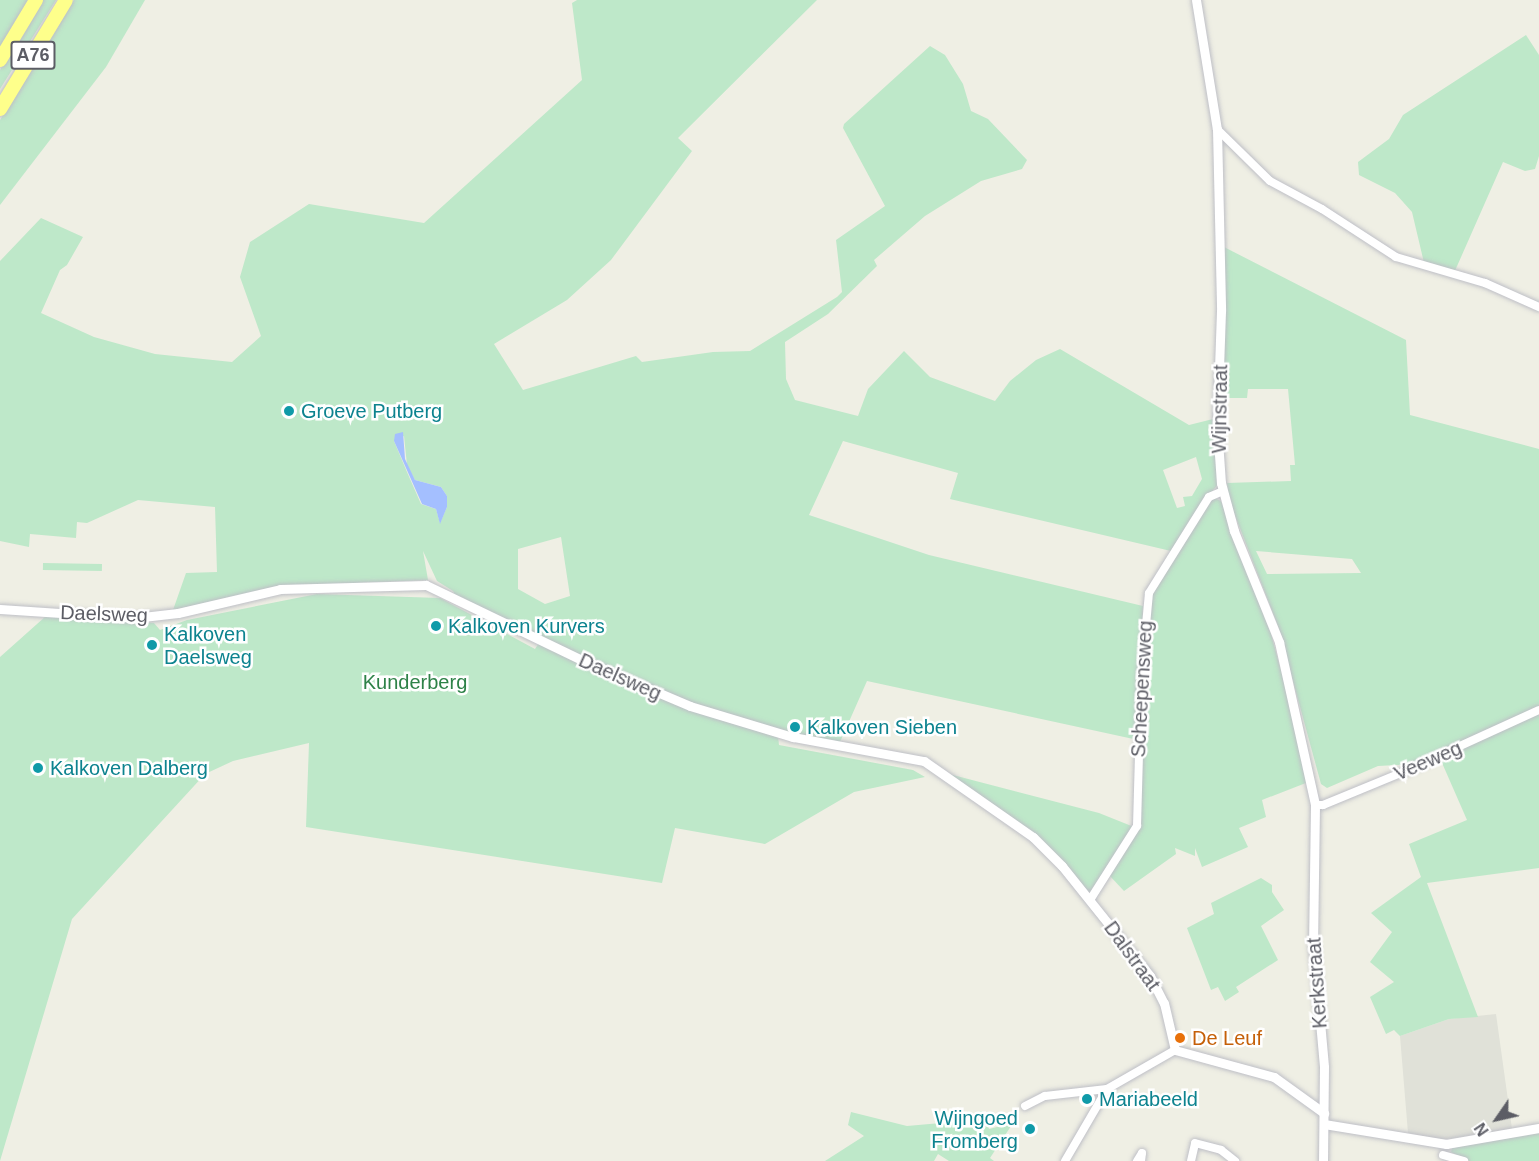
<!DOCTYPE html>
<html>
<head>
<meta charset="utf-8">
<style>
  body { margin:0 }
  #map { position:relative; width:1539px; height:1161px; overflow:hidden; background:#efefe4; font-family:Arial,sans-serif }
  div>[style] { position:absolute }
  .industrial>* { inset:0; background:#e0e1d8 }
  .green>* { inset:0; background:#bee8c9; transform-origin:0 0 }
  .water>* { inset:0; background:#a4bfff }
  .roads { filter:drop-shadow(0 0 2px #bebfc6) drop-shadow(0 0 2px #bebfc6) }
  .minor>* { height:8px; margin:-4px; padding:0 4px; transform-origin:4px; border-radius:4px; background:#fff }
  .tertiary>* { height:9px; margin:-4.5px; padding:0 4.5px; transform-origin:4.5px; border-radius:4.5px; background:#fff }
  .motorway>* { height:14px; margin:-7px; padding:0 7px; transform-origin:7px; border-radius:7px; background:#feff8b }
  .dots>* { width:16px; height:16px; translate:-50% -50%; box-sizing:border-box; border:3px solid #fff; border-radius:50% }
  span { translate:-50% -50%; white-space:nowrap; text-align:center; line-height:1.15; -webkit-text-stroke:5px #fff; paint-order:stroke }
  .shield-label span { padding:2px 4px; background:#fff; border:2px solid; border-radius:4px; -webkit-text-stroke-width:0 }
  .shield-label { font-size:18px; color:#5c5d65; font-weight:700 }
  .street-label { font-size:20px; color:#5c5d65 }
  .culture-label { font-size:20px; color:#0d838f }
  .left { translate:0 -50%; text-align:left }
  .right { translate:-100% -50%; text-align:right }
  .park-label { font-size:20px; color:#2e8248 }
  .food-label { font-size:20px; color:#c56008 }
  .north { position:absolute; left:1467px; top:1089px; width:60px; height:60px; -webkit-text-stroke:4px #fff; paint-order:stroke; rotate:236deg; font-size:16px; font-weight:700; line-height:24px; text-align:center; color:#5c5d65 }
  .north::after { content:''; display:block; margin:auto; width:21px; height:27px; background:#5c5d65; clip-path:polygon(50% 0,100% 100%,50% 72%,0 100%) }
</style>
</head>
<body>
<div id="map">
  <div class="industrial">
    <div style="clip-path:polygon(1496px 1014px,1512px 1129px,1441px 1140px,1408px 1133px,1400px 1036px,1449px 1019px)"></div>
  </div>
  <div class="green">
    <div style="clip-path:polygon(0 0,29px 0,0 48px)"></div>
    <div style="clip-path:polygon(42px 0,56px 0,0 89px,0 70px)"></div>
    <div style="clip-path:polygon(74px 0,145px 0,106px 67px,0 205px,0 120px)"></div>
    <div style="clip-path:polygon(evenodd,577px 0,817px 0,678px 138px,692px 151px,611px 260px,567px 300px,494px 344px,523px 390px,636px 356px,642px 362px,713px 352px,750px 351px,837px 297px,842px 292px,836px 240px,885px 206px,843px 128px,844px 124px,930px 46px,945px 55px,963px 84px,971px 111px,988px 119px,1027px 160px,1022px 169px,981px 181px,925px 216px,874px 260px,877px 266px,828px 314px,785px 342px,786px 379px,795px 400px,858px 416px,868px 389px,904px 351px,930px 377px,995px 401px,1010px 381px,1036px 360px,1060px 349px,1189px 425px,1213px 419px,1218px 484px,1191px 518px,1171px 551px,950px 499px,958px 473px,843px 441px,809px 515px,929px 555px,1143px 606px,1138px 740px,867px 681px,840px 742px,778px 736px,779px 745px,913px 770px,925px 777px,854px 792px,765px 844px,675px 828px,662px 883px,306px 827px,309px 743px,233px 761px,205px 774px,72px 919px,0 1161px,0 657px,46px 616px,154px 623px,160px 630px,187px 620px,317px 594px,440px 598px,535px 649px,539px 643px,460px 604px,453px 591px,437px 581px,423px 551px,428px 580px,284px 586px,173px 610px,186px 573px,217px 572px,215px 507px,138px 500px,87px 523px,77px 522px,76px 538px,30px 534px,29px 547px,0 541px,0 261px,41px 218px,83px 237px,67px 265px,60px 270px,41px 313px,94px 337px,155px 354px,232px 362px,261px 336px,240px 277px,250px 242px,309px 204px,424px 223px,582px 80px,572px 3px,577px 0,404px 436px,407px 465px,415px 480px,441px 487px,447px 496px,447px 507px,440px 523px,436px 509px,421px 504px,407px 472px,394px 441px,404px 436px,577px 0,1196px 457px,1202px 479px,1192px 496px,1183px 497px,1185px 506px,1177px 508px,1163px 470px,1196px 457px,577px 0,561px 537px,570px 596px,545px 604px,518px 589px,518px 549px,561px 537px)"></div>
    <div style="clip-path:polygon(1526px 35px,1539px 55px,1539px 156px,1535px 169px,1525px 171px,1503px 162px,1454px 273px,1425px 267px,1412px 212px,1395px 193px,1359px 175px,1358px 162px,1389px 139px,1403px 115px)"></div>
    <div style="clip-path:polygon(evenodd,1224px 247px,1406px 340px,1410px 415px,1539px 449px,1539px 707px,1415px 764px,1378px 766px,1327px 788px,1321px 784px,1278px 626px,1229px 500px,1227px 483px,1291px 481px,1290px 465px,1295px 465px,1288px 389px,1248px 389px,1247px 398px,1223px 398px,1224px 247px,1256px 551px,1352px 559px,1361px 573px,1267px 574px,1256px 551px)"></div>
    <div style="clip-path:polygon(1212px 497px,1221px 501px,1271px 634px,1311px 781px,1262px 800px,1266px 817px,1239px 828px,1248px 847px,1202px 867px,1195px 848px,1195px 856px,1175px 848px,1176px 854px,1124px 891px,1109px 875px,1139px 826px,1146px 638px,1151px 596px)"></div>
    <div style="left:43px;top:563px;width:59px;height:7px;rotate:1deg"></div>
    <div style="clip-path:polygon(1539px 714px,1539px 868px,1427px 883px,1478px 1017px,1449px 1019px,1400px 1036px,1394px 1030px,1386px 1034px,1370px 997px,1394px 982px,1370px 962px,1392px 932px,1371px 913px,1421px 877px,1409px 844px,1467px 820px,1439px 756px)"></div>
    <div style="clip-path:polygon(949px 774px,1099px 813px,1134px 827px,1089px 893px,1041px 839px)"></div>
    <div style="clip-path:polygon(1261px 878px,1272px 885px,1272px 892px,1284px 910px,1261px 926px,1278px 960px,1236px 987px,1239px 992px,1225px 1001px,1218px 987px,1211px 990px,1187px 928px,1214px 914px,1211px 903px)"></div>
    <div style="clip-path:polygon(982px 1111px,989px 1129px,1013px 1123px,990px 1158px,994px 1161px,949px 1161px,938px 1154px,934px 1161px,825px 1161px,864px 1136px,848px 1125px,851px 1112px,907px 1126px,952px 1122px)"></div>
    <div style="clip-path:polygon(1539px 1132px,1539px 1161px,1469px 1161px,1451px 1152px,1452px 1148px)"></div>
  </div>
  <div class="water">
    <div style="clip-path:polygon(403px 432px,405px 459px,415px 480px,441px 487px,447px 496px,447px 507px,440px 524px,436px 509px,422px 504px,394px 441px,395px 434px)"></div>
  </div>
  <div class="roads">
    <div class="minor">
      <div style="left:1217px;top:129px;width:74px;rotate:44.5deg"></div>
      <div style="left:1270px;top:181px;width:59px;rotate:28.3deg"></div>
      <div style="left:1322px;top:209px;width:88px;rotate:33deg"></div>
      <div style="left:1396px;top:257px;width:93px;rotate:16.3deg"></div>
      <div style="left:1485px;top:283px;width:59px;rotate:24deg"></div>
      <div style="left:1315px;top:805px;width:8px"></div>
      <div style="left:1323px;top:805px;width:87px;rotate:-22.4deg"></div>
      <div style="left:1403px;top:772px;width:149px;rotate:-24.5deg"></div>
      <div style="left:1090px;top:900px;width:88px;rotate:-57.6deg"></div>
      <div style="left:1137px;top:826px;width:147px;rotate:-88.4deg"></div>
      <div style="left:1141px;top:679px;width:86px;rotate:-84.7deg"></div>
      <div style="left:1149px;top:593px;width:113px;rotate:-58deg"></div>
      <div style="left:1209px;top:497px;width:15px;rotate:-23deg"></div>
      <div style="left:1025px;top:1106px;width:22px;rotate:-27deg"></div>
      <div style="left:1045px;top:1096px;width:62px;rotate:-6.4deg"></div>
      <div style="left:1443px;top:1155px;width:22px;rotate:16deg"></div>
      <div style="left:1065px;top:1161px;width:83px;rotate:-59.7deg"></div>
      <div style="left:1107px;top:1089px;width:78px;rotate:-29.8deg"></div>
      <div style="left:1137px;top:1161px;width:9px;rotate:-58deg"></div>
      <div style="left:1142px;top:1153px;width:8px;rotate:97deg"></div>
      <div style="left:1191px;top:1161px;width:18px;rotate:-77deg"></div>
      <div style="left:1195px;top:1143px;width:27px;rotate:15deg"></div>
      <div style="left:1221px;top:1150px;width:18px;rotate:38deg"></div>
    </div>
    <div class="tertiary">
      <div style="left:1196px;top:0;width:131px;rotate:80.8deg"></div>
      <div style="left:1217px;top:129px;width:182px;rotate:88.7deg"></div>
      <div style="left:1221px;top:311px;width:115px;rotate:92deg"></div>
      <div style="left:1217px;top:426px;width:57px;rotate:86deg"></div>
      <div style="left:1221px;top:483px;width:50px;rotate:74.8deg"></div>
      <div style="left:1234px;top:531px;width:120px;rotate:67.9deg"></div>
      <div style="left:1279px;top:642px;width:167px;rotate:77.5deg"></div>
      <div style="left:1315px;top:805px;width:138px;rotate:90.8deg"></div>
      <div style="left:1313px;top:943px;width:124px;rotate:84.9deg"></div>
      <div style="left:1324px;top:1067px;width:94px;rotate:90.6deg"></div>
      <div style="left:0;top:609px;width:134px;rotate:3.8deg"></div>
      <div style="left:134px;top:618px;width:44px;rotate:-6.5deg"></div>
      <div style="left:178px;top:613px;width:105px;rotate:-13.2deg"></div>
      <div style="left:280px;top:589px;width:146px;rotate:-1.6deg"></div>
      <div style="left:426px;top:585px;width:175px;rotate:25.7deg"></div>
      <div style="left:584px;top:661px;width:115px;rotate:23deg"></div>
      <div style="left:690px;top:706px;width:108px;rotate:16.8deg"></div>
      <div style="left:793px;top:737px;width:133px;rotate:10.4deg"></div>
      <div style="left:924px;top:761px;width:133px;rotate:34.9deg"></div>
      <div style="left:1033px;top:837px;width:41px;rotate:45deg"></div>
      <div style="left:1062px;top:866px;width:141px;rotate:51.3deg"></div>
      <div style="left:1150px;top:976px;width:30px;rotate:63deg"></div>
      <div style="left:1164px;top:1003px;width:48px;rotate:76.8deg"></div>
      <div style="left:1175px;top:1050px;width:103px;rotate:15.3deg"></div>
      <div style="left:1274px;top:1077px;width:62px;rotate:35.8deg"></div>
      <div style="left:1324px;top:1124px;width:124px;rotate:9.3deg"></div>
      <div style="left:1446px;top:1144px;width:94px;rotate:-9.8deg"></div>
    </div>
    <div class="motorway">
      <div style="left:0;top:60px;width:70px;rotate:-59deg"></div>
      <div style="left:0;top:109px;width:127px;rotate:-58.8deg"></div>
    </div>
  </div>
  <div class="dots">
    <div style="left:289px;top:411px;background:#0f9aa8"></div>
    <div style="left:436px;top:626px;background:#0f9aa8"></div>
    <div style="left:152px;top:645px;background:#0f9aa8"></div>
    <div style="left:795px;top:727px;background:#0f9aa8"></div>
    <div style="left:38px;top:768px;background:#0f9aa8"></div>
    <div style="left:1180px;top:1038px;background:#e8710a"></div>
    <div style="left:1087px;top:1099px;background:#0f9aa8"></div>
    <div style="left:1030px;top:1129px;background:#0f9aa8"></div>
  </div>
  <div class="shield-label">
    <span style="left:33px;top:55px">A76</span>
  </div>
  <div class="street-label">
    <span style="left:1220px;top:409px;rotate:-89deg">Wijnstraat</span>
    <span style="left:104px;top:614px;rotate:2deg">Daelsweg</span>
    <span style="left:620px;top:677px;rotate:24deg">Daelsweg</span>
    <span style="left:1142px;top:689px;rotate:-87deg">Scheepensweg</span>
    <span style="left:1428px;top:761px;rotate:-23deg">Veeweg</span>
    <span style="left:1132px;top:956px;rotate:54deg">Dalstraat</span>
    <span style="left:1317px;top:983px;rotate:-94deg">Kerkstraat</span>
  </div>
  <div class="culture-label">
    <span class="left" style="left:301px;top:411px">Groeve Putberg</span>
    <span class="left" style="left:448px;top:626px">Kalkoven Kurvers</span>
    <span class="left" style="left:164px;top:646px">Kalkoven<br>Daelsweg</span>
    <span class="left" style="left:807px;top:727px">Kalkoven Sieben</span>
    <span class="left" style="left:50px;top:768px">Kalkoven Dalberg</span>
    <span class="left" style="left:1099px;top:1099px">Mariabeeld</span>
    <span class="right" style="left:1018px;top:1130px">Wijngoed<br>Fromberg</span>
  </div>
  <div class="park-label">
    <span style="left:415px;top:682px">Kunderberg</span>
  </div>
  <div class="food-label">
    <span class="left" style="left:1192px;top:1038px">De Leuf</span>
  </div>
  <div class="north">N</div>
</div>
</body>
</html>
